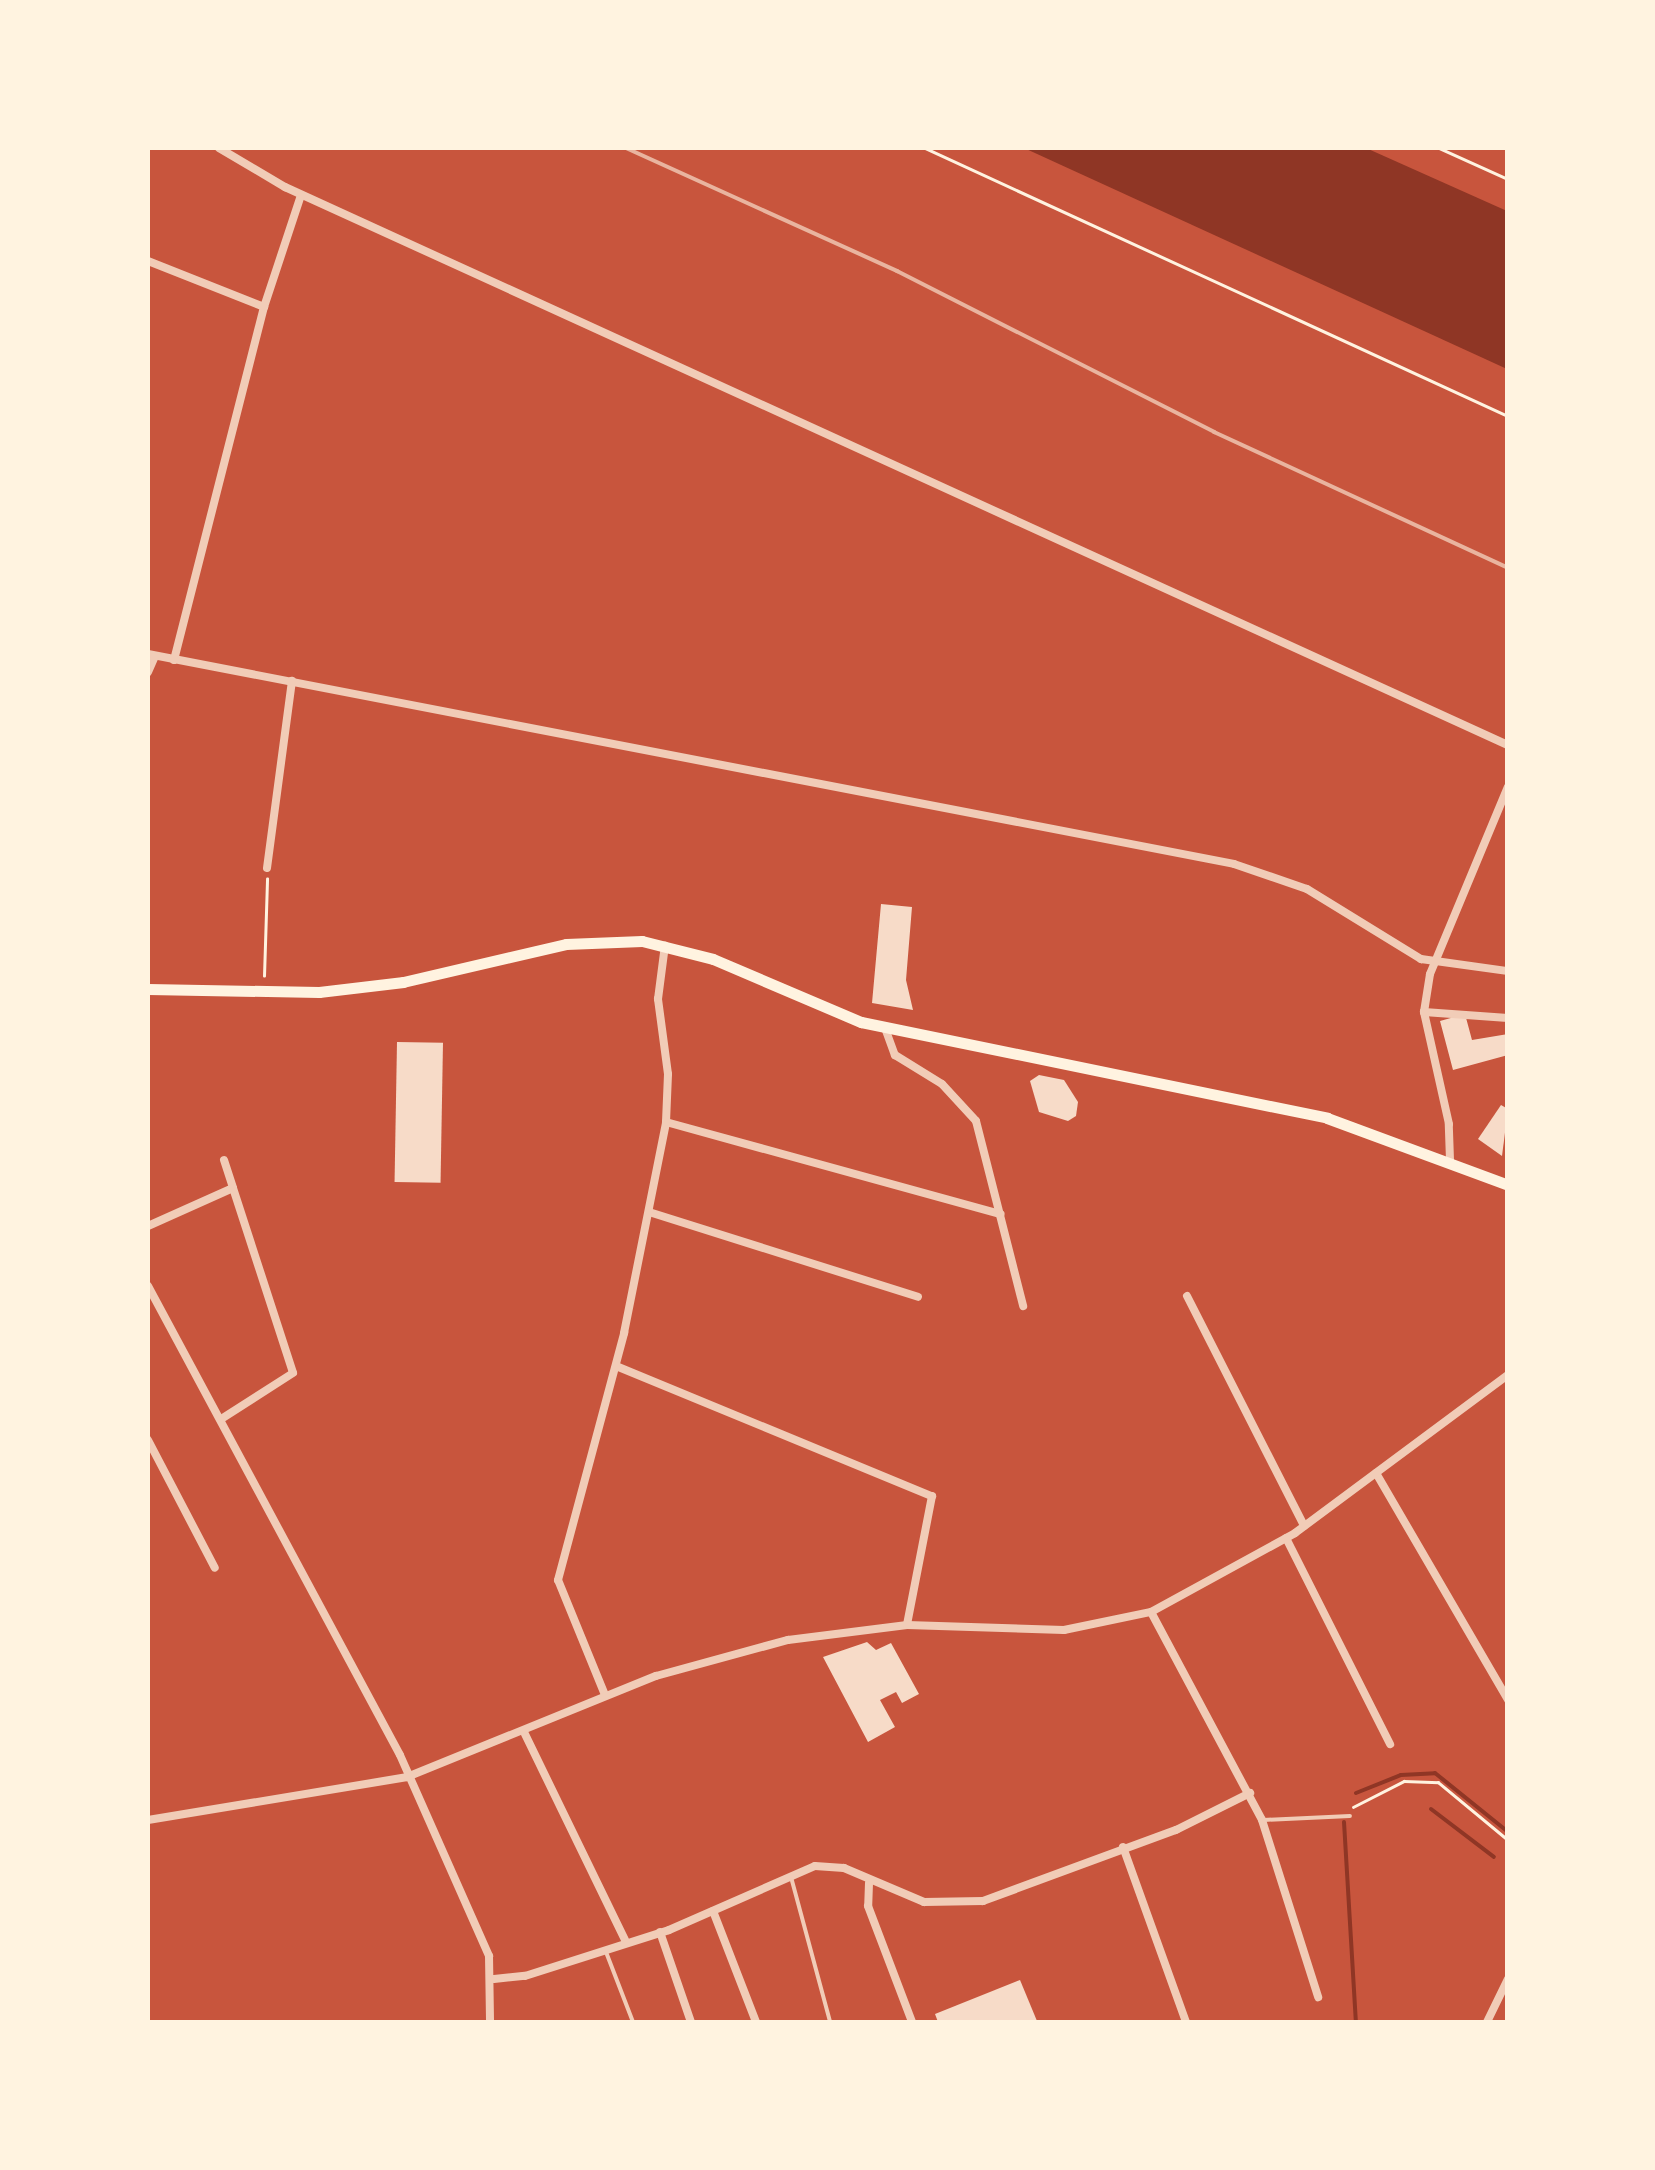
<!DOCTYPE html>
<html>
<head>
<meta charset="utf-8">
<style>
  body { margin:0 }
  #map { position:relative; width:1655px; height:2170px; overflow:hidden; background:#c8553d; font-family:"Crimson Pro",serif }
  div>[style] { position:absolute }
  .water>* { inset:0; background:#8f3625 }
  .stream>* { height:4px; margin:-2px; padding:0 2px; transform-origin:2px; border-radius:2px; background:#8f3625 }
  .building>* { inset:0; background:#f7dbc8; transform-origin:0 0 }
  .path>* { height:2.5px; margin:-1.25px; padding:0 1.25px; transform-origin:1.25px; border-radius:1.25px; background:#fff3e0 }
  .service>* { height:4px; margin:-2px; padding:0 2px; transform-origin:2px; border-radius:2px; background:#f1ccb7 }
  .minor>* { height:8px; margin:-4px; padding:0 4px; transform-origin:4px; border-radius:4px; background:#f1ccb7 }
  .primary>* { height:11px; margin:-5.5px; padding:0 5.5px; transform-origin:5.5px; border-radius:5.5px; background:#fff3e0 }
  .rail>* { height:4px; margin:-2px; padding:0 2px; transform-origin:2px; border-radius:2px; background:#e9b49f }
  span { translate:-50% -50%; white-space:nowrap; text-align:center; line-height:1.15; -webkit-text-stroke:10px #fff3e0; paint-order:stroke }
  .frame { position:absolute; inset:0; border:150px solid #fff3e0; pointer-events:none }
</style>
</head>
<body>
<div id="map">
  <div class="water">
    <div style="clip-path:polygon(1024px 148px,1366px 148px,1507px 211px,1507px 369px)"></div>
  </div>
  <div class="stream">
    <div style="left:1356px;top:1793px;width:48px;rotate:-21.8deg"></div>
    <div style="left:1401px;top:1775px;width:34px;rotate:-3deg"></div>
    <div style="left:1435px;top:1773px;width:94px;rotate:38.9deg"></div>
    <div style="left:1431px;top:1809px;width:79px;rotate:37.3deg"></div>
    <div style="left:1344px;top:1822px;width:200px;rotate:86.6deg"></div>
  </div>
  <div class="building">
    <div style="clip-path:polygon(881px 904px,912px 907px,906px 980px,913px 1010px,872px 1003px)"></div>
    <div style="clip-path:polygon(1465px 1014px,1472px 1040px,1508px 1034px,1508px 1055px,1453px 1070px,1440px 1021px)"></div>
    <div style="left:397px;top:1042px;width:46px;height:140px;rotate:1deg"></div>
    <div style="clip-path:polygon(1039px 1075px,1064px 1080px,1078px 1102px,1076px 1116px,1068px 1121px,1039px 1112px,1030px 1081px)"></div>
    <div style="clip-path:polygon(1501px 1105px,1508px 1109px,1502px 1156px,1478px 1139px)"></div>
    <div style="clip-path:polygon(867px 1642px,876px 1650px,891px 1643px,919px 1694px,902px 1703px,896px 1692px,880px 1700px,895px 1727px,868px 1742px,823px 1657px)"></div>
    <div style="clip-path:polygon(1020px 1980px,1037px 2021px,938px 2022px,935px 2014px)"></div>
  </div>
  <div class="path">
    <div style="left:925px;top:148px;width:642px;rotate:24.69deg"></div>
    <div style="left:1439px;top:148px;width:76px;rotate:24.2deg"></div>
    <div style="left:264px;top:976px;width:97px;rotate:-88.2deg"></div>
    <div style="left:1353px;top:1807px;width:57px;rotate:-27deg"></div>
    <div style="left:1404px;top:1781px;width:34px;rotate:2deg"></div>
    <div style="left:1438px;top:1782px;width:91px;rotate:39.6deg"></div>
  </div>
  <div class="service">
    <div style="left:1264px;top:1820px;width:86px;rotate:-2.7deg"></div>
    <div style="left:791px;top:1877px;width:150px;rotate:74.9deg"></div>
    <div style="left:606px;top:1952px;width:75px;rotate:68.9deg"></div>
  </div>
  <div class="minor">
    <div style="left:219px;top:148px;width:77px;rotate:30.6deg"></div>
    <div style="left:285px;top:187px;width:1344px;rotate:24.53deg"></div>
    <div style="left:148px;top:261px;width:125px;rotate:21.6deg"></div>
    <div style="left:148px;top:654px;width:1106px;rotate:10.94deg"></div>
    <div style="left:1234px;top:864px;width:77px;rotate:18.9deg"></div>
    <div style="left:1307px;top:889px;width:134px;rotate:31.6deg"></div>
    <div style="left:1421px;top:959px;width:88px;rotate:7.9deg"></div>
    <div style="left:174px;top:660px;width:364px;rotate:-75.7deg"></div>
    <div style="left:264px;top:307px;width:118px;rotate:-71.7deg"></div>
    <div style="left:148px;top:672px;width:17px;rotate:-66deg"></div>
    <div style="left:267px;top:868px;width:189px;rotate:-82.4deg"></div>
    <div style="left:1424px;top:1012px;width:84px;rotate:4.1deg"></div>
    <div style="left:885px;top:1028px;width:29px;rotate:70deg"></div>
    <div style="left:895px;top:1055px;width:55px;rotate:31.7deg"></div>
    <div style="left:942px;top:1084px;width:50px;rotate:47.4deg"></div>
    <div style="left:976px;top:1121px;width:191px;rotate:75.7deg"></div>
    <div style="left:666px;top:1122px;width:347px;rotate:15.4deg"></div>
    <div style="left:224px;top:1160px;width:29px;rotate:72deg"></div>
    <div style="left:1450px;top:1160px;width:36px;rotate:-92deg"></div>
    <div style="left:1449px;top:1124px;width:115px;rotate:-102.6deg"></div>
    <div style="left:1424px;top:1012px;width:38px;rotate:-81deg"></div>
    <div style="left:1430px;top:974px;width:203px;rotate:-67.4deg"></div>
    <div style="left:649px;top:1212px;width:282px;rotate:17.5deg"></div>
    <div style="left:148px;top:1226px;width:93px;rotate:-24.1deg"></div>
    <div style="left:233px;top:1188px;width:194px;rotate:72deg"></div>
    <div style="left:293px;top:1373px;width:85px;rotate:147.4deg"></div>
    <div style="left:148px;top:1286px;width:532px;rotate:61.75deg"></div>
    <div style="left:400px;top:1755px;width:220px;rotate:66.1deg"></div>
    <div style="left:489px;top:1956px;width:66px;rotate:89.1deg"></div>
    <div style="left:1187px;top:1296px;width:258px;rotate:63deg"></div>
    <div style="left:616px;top:1366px;width:342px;rotate:22.4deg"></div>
    <div style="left:932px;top:1496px;width:131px;rotate:101deg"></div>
    <div style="left:148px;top:1440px;width:144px;rotate:62.4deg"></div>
    <div style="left:1376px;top:1473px;width:263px;rotate:59.8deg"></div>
    <div style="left:1286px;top:1538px;width:231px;rotate:63.2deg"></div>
    <div style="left:1151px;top:1612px;width:236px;rotate:61.9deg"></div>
    <div style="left:1262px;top:1820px;width:186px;rotate:72.4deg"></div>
    <div style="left:605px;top:1695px;width:124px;rotate:-112.2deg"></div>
    <div style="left:558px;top:1580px;width:256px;rotate:-75deg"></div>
    <div style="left:624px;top:1333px;width:215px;rotate:-78.7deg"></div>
    <div style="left:666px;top:1122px;width:48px;rotate:-87.6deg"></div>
    <div style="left:668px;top:1074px;width:76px;rotate:-97.6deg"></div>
    <div style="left:658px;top:999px;width:54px;rotate:-82.6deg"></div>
    <div style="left:524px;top:1732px;width:233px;rotate:64.1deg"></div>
    <div style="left:148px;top:1820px;width:263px;rotate:-9.4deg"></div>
    <div style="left:407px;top:1777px;width:269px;rotate:-22.1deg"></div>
    <div style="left:656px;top:1676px;width:137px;rotate:-15.3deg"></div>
    <div style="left:788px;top:1640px;width:120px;rotate:-7.2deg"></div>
    <div style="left:907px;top:1625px;width:157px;rotate:1.8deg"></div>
    <div style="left:1064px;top:1630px;width:89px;rotate:-11.7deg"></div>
    <div style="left:1151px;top:1612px;width:164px;rotate:-28.7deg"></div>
    <div style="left:1295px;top:1533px;width:265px;rotate:-36.6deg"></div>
    <div style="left:1123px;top:1847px;width:186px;rotate:70.2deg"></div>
    <div style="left:869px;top:1883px;width:23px;rotate:92deg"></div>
    <div style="left:868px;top:1906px;width:124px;rotate:69.2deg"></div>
    <div style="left:713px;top:1911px;width:119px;rotate:68.8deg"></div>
    <div style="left:660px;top:1932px;width:95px;rotate:71deg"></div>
    <div style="left:494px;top:1979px;width:31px;rotate:-6deg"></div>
    <div style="left:525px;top:1976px;width:151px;rotate:-17.7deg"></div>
    <div style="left:669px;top:1930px;width:159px;rotate:-23.7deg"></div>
    <div style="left:815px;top:1866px;width:29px;rotate:4deg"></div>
    <div style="left:844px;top:1868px;width:87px;rotate:23deg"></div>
    <div style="left:924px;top:1902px;width:59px;rotate:-1deg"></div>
    <div style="left:983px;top:1901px;width:206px;rotate:-20.2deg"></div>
    <div style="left:1176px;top:1830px;width:83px;rotate:-26.6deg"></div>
    <div style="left:1487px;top:2022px;width:48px;rotate:-64deg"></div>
  </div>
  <div class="primary">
    <div style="left:148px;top:989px;width:171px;rotate:1deg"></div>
    <div style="left:319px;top:992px;width:85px;rotate:-6.8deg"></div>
    <div style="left:403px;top:982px;width:167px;rotate:-13.1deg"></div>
    <div style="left:566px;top:944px;width:76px;rotate:-2.3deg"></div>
    <div style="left:642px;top:941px;width:73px;rotate:14.2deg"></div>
    <div style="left:713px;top:959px;width:161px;rotate:23.1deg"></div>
    <div style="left:861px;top:1022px;width:476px;rotate:11.6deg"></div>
    <div style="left:1327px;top:1118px;width:193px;rotate:20.3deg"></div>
  </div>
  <div class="rail">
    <div style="left:626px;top:148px;width:298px;rotate:24.4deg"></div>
    <div style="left:897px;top:271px;width:356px;rotate:26.9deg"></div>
    <div style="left:1214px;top:432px;width:324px;rotate:24.8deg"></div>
  </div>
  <div class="frame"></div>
</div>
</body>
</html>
